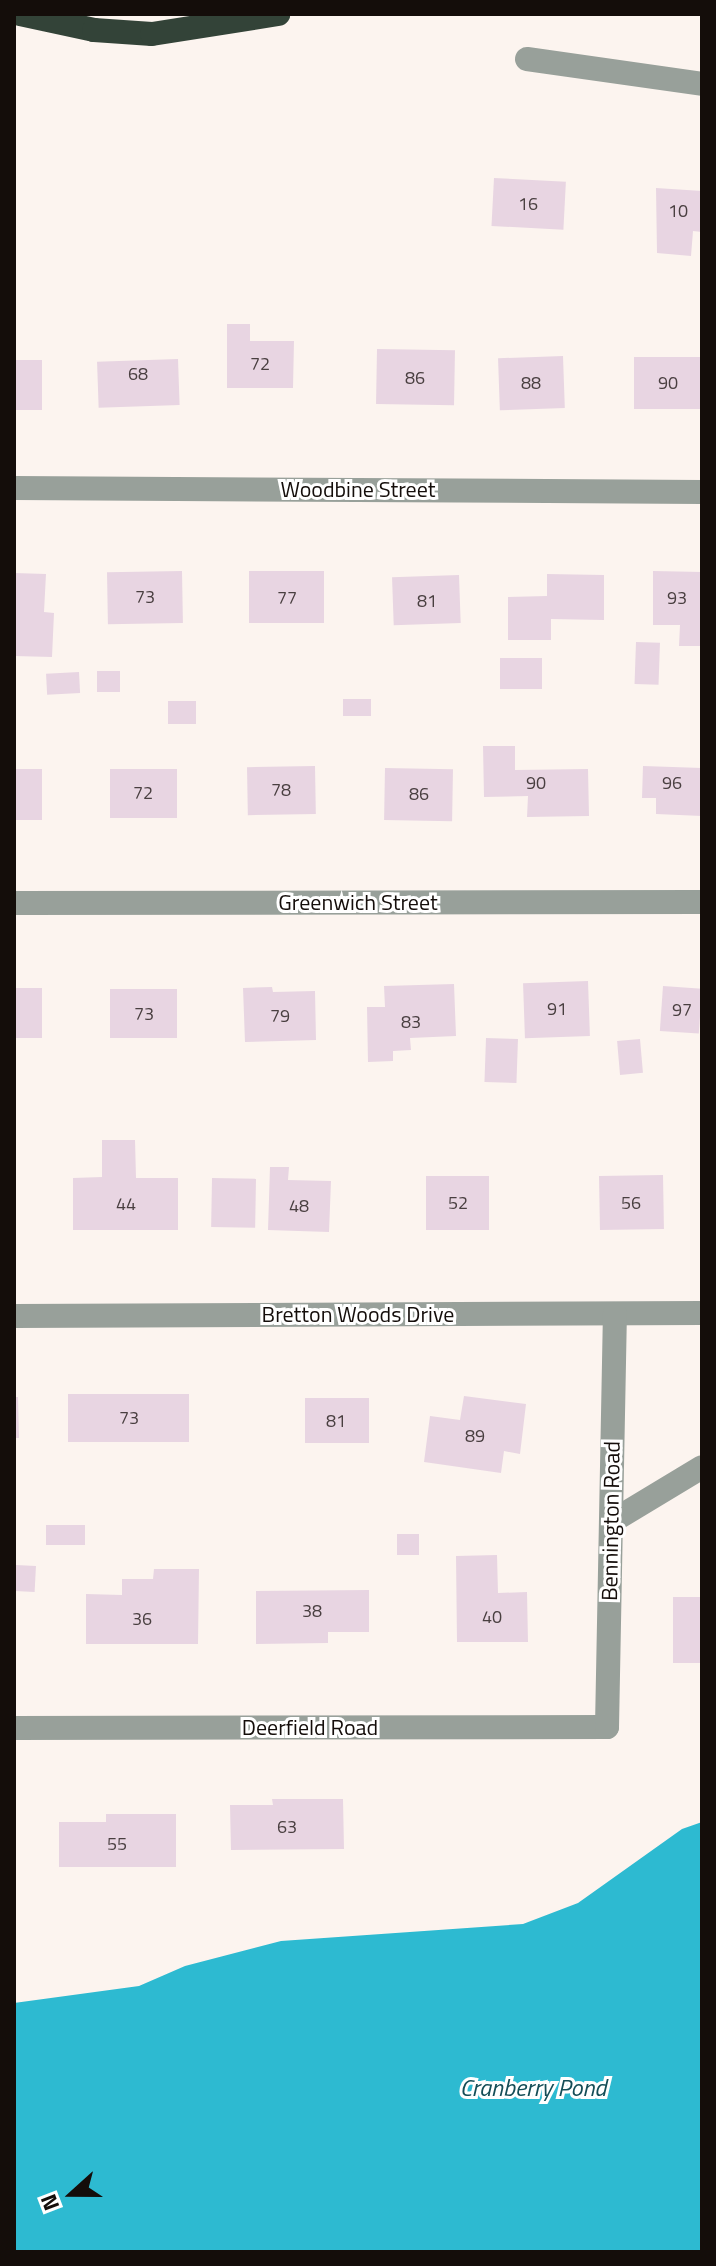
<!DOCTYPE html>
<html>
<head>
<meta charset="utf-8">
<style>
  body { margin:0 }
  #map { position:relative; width:716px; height:2266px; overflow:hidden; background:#fcf4ef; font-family:"Titillium Web",sans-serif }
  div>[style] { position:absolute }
  .water>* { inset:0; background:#2dbad1 }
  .building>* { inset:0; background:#e8d5e2; transform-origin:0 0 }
  .street>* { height:24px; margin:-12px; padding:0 12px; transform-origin:12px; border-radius:12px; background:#98a09a }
  .highway>* { height:24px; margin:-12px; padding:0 12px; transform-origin:12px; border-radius:12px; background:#334338 }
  span { translate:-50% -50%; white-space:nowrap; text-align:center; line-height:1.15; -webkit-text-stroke:6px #fff; paint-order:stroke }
  .number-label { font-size:18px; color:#493f40 }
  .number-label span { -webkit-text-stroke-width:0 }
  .street-label { font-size:22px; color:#140d0a }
  .water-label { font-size:24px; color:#144d57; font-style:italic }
  .frame { position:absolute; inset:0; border:16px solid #140d0a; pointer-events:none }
  .north { position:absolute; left:32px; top:2154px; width:80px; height:80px; -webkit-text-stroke:6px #fff; paint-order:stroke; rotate:249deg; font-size:22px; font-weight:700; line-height:32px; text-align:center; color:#140d0a }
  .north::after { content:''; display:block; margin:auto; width:28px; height:36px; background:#140d0a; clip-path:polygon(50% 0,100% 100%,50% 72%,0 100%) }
</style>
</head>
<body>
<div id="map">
  <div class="water">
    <div style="clip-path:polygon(702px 1822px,702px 2252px,14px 2252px,14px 2003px,139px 1986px,185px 1966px,281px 1941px,523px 1924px,578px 1903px,682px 1829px)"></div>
  </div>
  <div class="building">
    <div style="left:494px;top:178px;width:72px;height:48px;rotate:3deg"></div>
    <div style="clip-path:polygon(656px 188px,702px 191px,702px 232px,693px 231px,691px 256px,657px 253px)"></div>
    <div style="clip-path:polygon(227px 324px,250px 324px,250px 341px,294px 341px,293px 388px,227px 388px)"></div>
    <div style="left:377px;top:349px;width:78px;height:55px;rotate:1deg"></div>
    <div style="left:563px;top:356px;width:52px;height:65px;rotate:88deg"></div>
    <div style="left:702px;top:357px;width:52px;height:68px;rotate:90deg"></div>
    <div style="left:178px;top:359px;width:46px;height:81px;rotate:88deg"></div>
    <div style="left:14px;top:360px;width:28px;height:50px"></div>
    <div style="left:182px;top:571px;width:52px;height:75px;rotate:89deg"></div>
    <div style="left:324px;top:571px;width:52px;height:75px;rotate:90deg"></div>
    <div style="clip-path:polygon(653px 571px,702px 572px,702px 646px,679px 646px,680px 625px,653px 625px)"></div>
    <div style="clip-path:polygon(14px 573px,46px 574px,44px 612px,54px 613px,52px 657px,14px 656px)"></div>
    <div style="clip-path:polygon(547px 574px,604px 575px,604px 620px,551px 619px,551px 640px,508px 640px,508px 597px,547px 596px)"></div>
    <div style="left:459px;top:575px;width:48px;height:67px;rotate:88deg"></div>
    <div style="left:636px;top:642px;width:24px;height:42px;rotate:2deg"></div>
    <div style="left:500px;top:658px;width:42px;height:31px"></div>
    <div style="left:97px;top:671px;width:23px;height:21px"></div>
    <div style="left:79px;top:672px;width:21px;height:33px;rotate:87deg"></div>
    <div style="left:343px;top:699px;width:28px;height:17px"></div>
    <div style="left:168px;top:701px;width:28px;height:23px"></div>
    <div style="clip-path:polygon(483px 746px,515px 746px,515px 770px,588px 769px,589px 816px,527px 817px,528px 796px,484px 797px)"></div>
    <div style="left:315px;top:766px;width:48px;height:68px;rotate:89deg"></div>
    <div style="clip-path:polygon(643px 766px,702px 768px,702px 816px,656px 814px,656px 798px,642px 798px)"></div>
    <div style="left:385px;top:768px;width:68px;height:52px;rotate:1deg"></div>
    <div style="left:14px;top:769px;width:28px;height:51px"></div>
    <div style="left:110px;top:769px;width:67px;height:49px"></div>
    <div style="left:588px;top:981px;width:55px;height:65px;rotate:88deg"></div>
    <div style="clip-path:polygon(454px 984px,456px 1036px,410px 1038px,411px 1050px,393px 1051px,393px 1061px,368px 1062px,367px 1007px,385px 1007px,384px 986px)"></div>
    <div style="left:663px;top:986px;width:39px;height:45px;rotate:4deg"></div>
    <div style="clip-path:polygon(272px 987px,273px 992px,315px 991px,316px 1040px,245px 1042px,243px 988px)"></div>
    <div style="left:14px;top:988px;width:28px;height:50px"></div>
    <div style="left:177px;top:989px;width:49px;height:67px;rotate:90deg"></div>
    <div style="left:486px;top:1038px;width:32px;height:44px;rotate:2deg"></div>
    <div style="left:640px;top:1039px;width:34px;height:23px;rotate:85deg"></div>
    <div style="clip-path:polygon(102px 1140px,135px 1140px,136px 1178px,178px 1178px,178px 1230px,73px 1230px,73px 1178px,102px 1177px)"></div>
    <div style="clip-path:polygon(270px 1167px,289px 1167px,288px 1180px,331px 1181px,329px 1232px,268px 1230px)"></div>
    <div style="left:663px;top:1175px;width:54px;height:64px;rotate:89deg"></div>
    <div style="left:426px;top:1176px;width:63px;height:54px"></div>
    <div style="left:212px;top:1178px;width:44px;height:49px;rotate:1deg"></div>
    <div style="left:68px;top:1394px;width:121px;height:48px"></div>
    <div style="clip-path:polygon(464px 1396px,526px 1404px,520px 1454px,504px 1451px,501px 1473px,424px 1462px,430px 1416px,460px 1420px)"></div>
    <div style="clip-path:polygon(14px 1397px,18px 1397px,19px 1438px,14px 1438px)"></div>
    <div style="left:305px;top:1398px;width:64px;height:45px"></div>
    <div style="left:46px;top:1525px;width:39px;height:20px"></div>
    <div style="left:397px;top:1534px;width:22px;height:21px"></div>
    <div style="clip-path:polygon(497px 1555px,498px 1593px,527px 1592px,528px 1642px,457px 1642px,456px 1556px)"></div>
    <div style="left:16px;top:1565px;width:20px;height:26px;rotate:3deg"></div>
    <div style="clip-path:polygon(154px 1569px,199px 1569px,198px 1644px,86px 1644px,86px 1594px,122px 1595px,122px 1579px,153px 1579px)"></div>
    <div style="clip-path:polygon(369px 1590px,369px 1632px,328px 1632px,328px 1643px,256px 1644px,256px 1591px)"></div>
    <div style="left:673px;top:1597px;width:29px;height:66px"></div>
    <div style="clip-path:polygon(272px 1799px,343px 1799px,344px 1849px,231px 1850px,230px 1805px,273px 1805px)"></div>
    <div style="clip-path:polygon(106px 1814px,176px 1814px,176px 1867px,59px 1867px,59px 1822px,106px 1822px)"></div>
  </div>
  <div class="street">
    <div style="left:527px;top:59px;width:177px;rotate:8.1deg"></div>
    <div style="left:14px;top:488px;width:688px;rotate:0.33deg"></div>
    <div style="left:14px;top:903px;width:688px;rotate:-0.08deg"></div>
    <div style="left:14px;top:1316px;width:688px;rotate:-0.25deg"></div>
    <div style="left:611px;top:1522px;width:106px;rotate:-31.1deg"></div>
    <div style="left:14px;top:1728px;width:593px;rotate:-0.1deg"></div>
    <div style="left:607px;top:1727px;width:413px;rotate:-88.9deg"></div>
  </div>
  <div class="highway">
    <div style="left:20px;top:14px;width:76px;rotate:12.2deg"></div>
    <div style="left:94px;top:30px;width:58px;rotate:3.9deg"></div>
    <div style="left:152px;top:34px;width:128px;rotate:-9deg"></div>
  </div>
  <div class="number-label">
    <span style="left:528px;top:204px">16</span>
    <span style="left:678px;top:211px">10</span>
    <span style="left:260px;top:364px">72</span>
    <span style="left:138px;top:374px">68</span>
    <span style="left:415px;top:378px">86</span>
    <span style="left:531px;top:383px">88</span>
    <span style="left:668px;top:383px">90</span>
    <span style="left:145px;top:597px">73</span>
    <span style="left:287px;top:598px">77</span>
    <span style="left:677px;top:598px">93</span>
    <span style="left:427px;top:601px">81</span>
    <span style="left:536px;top:783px">90</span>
    <span style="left:672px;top:783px">96</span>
    <span style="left:281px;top:790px">78</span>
    <span style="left:143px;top:793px">72</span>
    <span style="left:419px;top:794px">86</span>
    <span style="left:557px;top:1009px">91</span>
    <span style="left:682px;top:1010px">97</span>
    <span style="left:144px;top:1014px">73</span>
    <span style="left:280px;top:1016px">79</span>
    <span style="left:411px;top:1022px">83</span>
    <span style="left:458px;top:1203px">52</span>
    <span style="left:631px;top:1203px">56</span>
    <span style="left:126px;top:1204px">44</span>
    <span style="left:299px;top:1206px">48</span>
    <span style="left:129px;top:1418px">73</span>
    <span style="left:336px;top:1421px">81</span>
    <span style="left:475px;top:1436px">89</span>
    <span style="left:312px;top:1611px">38</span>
    <span style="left:492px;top:1617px">40</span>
    <span style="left:142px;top:1619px">36</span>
    <span style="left:287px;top:1827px">63</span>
    <span style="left:117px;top:1844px">55</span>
  </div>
  <div class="street-label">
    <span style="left:358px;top:490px">Woodbine Street</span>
    <span style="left:358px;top:903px">Greenwich Street</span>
    <span style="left:358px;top:1315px">Bretton Woods Drive</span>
    <span style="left:611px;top:1521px;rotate:-89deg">Bennington Road</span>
    <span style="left:310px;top:1728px">Deerfield Road</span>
  </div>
  <div class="water-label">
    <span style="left:533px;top:2088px">Cranberry Pond</span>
  </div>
  <div class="frame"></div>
  <div class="north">N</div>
</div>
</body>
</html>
